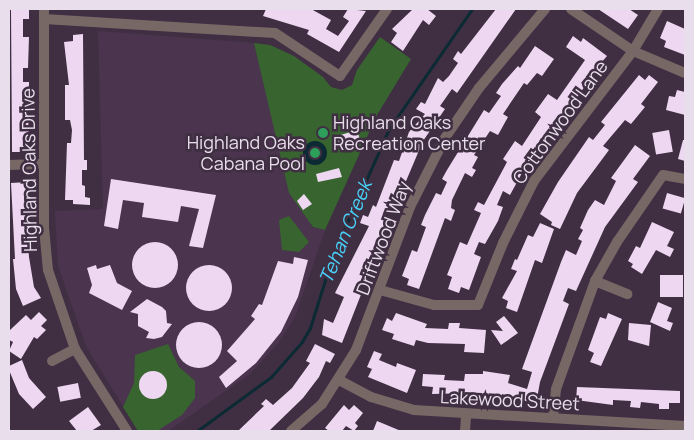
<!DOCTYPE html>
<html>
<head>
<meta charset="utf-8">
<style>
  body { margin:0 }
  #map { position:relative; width:694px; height:440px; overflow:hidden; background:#402f43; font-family:Manrope,sans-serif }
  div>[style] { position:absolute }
  .built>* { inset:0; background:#4a344e }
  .green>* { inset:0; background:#37642f }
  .water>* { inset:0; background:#0b2a33 }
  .round { border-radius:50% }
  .stream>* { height:2.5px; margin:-1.25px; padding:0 1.25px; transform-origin:1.25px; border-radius:1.25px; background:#0b2a33 }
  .building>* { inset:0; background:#edd7f1; transform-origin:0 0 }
  .minor>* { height:10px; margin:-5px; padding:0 5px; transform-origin:5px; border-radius:5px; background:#776866 }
  .dots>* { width:14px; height:14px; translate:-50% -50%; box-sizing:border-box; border:2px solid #402f43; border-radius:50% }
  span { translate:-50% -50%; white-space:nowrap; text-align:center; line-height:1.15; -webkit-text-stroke:5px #402f43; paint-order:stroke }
  .street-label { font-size:18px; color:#e9deeb }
  .poi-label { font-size:18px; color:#e9deeb }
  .left { translate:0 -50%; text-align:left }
  .right { translate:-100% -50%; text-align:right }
  .water-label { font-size:19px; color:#47d2fa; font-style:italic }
  .frame { position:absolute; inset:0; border:10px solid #e9deeb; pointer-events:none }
</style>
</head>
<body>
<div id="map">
  <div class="built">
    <div style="clip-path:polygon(98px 31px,254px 43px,312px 227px,325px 230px,295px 317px,279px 342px,250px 374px,168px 431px,138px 431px,86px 346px,58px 266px,55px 211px,103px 209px)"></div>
  </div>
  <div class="green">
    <div style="clip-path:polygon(380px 37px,411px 59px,377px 115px,325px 230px,313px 227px,289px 193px,254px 43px,270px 45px,294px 56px,323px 77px,331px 87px,342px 90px,352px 85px,357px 70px)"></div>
    <div style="clip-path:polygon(289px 216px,309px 242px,299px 252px,282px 250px,279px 220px)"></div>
    <div style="clip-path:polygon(168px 344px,179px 367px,195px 381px,195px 398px,182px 415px,157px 431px,138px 431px,123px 407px,134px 383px,135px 355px)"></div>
  </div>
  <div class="water">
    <div class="round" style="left:303px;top:141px;width:24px;height:24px"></div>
  </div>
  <div class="stream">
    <div style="left:197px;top:431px;width:92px;rotate:-36.1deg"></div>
    <div style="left:271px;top:377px;width:47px;rotate:-48.5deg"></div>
    <div style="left:302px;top:342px;width:16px;rotate:-60deg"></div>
    <div style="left:310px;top:328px;width:80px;rotate:-72.5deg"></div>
    <div style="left:334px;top:252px;width:135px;rotate:-65.9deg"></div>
    <div style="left:389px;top:129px;width:146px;rotate:-55.3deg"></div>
  </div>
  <div class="building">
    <div style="clip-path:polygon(11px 9px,29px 9px,29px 19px,23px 19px,23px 37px,29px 37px,28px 68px,23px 68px,23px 82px,29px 82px,29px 93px,24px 93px,23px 111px,28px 111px,29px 144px,24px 144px,24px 152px,12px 152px)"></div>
    <div style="clip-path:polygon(266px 9px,311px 9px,331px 20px,326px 29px,338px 36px,349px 21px,343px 17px,348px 9px,366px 11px,339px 52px,307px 34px,309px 30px,263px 16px)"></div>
    <div style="clip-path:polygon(413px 9px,427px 9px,436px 16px,429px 25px,423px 20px,403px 51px,391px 42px,397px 33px,392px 29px)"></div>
    <div style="clip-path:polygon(496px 9px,516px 9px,457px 93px,452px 89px,440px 106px,445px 109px,423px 141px,398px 200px,392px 198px,384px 216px,389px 218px,368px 272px,365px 271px,357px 290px,362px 292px,342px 343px,322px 335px,324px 319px,333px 323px,344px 297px,335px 293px,369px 226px,360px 223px,363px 215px,368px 217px,373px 205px,376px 207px,394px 160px,399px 161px,409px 132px,425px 114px,416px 109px,421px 102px,425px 104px,438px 78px,443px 82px,449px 76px,458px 63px,453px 59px,458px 51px,461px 54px)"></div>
    <div style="clip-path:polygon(598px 9px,629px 9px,638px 15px,628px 29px)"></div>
    <div style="clip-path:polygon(667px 21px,685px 29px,685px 55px,664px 47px,666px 41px,660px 38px)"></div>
    <div style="clip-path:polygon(83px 34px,84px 160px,87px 160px,87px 170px,82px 170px,82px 185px,85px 186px,85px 197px,90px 198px,90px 205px,73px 204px,73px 200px,65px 200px,67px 143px,71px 143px,72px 130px,70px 120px,65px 120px,65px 85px,69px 85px,64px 42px,73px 41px,73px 35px)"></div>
    <div style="clip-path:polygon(573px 36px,581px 42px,583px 38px,607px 56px,601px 63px,606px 66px,599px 76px,592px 70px,581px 83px,585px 86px,546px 141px,541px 138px,510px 195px,503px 191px,497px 205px,503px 207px,498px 221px,485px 244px,479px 242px,474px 254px,481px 257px,469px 290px,461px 287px,459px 293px,448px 289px,452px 277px,447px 275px,460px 242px,467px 245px,481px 213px,474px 210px,478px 202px,484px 205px,507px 162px,503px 159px,515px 141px,522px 146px,541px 117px,535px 112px,548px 94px,557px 100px,585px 60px,566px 47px)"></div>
    <div style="clip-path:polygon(535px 46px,554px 59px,542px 76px,537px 73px,527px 85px,524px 83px,503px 114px,508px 117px,498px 135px,490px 131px,474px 155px,478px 157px,472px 168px,476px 170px,472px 177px,465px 173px,452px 200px,451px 208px,455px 210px,451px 221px,445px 218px,419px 289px,407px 285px,409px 279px,402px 276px,412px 250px,417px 252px,426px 227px,421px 225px,425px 215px,436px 193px,441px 195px,447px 182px,442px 179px,447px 170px,484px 110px,489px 113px,501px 96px,496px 93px,502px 84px,518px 66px,520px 68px)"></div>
    <div style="clip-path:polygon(639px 75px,645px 80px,649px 75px,658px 82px,641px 104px,645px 107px,631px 124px,625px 120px,603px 146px,609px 150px,577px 193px,560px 229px,551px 225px,552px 222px,540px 214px,558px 182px,589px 137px,593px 140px,605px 125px,601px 122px)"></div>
    <div style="clip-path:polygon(677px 90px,685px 92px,685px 115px,666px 110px,669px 96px,675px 97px)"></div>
    <div style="left:357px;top:130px;width:10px;height:24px;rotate:73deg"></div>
    <div style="left:669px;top:130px;width:22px;height:17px;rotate:80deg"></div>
    <div style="clip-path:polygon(683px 140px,685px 140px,685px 161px,678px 159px)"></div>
    <div style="clip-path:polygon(635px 145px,650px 156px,633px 179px,638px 182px,605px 227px,576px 291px,568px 288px,563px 301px,569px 304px,540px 382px,536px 404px,502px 394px,501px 398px,472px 393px,432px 394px,433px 387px,422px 386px,423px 374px,445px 375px,444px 380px,464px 381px,465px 374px,483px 374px,483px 371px,510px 375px,508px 383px,527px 389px,532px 372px,522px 369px,561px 262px,566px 250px,576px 255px,582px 241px,578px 239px,583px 230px,580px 228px,588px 210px,595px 200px,604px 205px,616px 181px,611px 178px)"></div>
    <div style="clip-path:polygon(339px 168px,342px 177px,318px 182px,316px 174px)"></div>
    <div style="clip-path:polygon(111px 179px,216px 195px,203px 248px,189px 246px,199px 209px,181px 206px,178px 222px,142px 217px,144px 203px,123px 200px,118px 229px,104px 226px)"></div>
    <div style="clip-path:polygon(28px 182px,29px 216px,26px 216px,29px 257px,34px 287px,41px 298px,23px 306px,16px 289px,13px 259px,15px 259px,11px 183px)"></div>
    <div style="left:667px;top:193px;width:19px;height:16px;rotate:16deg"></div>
    <div style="clip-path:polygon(304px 194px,312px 204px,303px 210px,297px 201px)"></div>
    <div style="clip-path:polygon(652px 222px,674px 232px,667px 246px,674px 249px,670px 257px,656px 250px,642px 274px,631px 267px,633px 264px,628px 261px,636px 246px,640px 248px)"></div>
    <div style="clip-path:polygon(540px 223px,554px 229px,542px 263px,535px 260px,517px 312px,506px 308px,508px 301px,502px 298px,517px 271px,511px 269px,515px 259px,517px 260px,528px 235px,533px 237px)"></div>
    <div class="round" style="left:132px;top:242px;width:46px;height:46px"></div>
    <div style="clip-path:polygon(294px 257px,308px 260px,298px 297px,281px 332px,256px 363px,226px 388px,219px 377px,237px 361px,227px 351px,255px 319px,251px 316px,259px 304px,262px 305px,278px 261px,293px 264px)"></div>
    <div class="round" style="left:186px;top:265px;width:46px;height:46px"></div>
    <div style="clip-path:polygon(96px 265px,97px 269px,110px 265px,117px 283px,132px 291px,122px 310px,89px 293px,92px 285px,87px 268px)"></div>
    <div style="left:660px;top:275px;width:23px;height:22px"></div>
    <div style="clip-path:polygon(147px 299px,162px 307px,166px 311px,167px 323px,172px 324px,162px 337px,154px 339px,146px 338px,149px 332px,138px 326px,138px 314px,130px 312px)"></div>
    <div style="clip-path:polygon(658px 302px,672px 308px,667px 321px,673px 323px,670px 331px,650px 322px)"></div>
    <div style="clip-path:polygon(39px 312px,47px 320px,41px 326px,46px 330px,37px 339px,34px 337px,21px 359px,9px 351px,13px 342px,9px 340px,9px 331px,26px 315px,31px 320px)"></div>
    <div style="clip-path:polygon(396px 313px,427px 324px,425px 328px,448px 329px,449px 323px,460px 323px,459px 328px,486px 330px,484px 353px,464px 352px,465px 344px,428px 343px,416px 340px,414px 346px,392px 339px,394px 334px,382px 330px,387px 318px,392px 321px)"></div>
    <div style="clip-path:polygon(608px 313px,622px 319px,601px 366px,590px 362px,594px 353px,588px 350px,600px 317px,606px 319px)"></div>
    <div style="clip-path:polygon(504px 316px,518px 333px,501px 345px,491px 330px,503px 331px,496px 322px)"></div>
    <div class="round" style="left:176px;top:322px;width:46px;height:46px"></div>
    <div style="clip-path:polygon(629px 323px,651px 325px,649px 346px,628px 340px)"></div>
    <div style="clip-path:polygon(315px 344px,335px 354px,330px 363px,326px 361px,319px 377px,303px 398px,269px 431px,238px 431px,264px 406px,261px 404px,266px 399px,273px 405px,292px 388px,310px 363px,306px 361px)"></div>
    <div style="clip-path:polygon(374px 351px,382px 354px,379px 360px,396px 367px,397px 363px,416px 370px,407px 393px,368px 377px,372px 369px,367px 367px)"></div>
    <div style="clip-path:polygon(22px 360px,29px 378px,46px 397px,33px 409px,19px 394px,9px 370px,9px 366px)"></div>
    <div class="round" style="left:139px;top:371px;width:28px;height:28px"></div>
    <div style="left:78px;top:383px;width:15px;height:21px;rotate:79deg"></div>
    <div style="clip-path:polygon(577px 387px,680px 391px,680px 403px,669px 403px,669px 409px,659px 409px,659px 404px,641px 402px,640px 408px,630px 407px,631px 401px,613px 400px,613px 405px,576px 400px)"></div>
    <div style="clip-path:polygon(344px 405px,349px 410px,354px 405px,363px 413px,355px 423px,358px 426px,354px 431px,346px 426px,342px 431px,329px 431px,325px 428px)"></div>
    <div style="clip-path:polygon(88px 407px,101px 425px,91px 431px,77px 431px,69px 421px)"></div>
    <div style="clip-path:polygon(377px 421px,401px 431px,373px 431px)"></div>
  </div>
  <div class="minor">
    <div style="left:44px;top:9px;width:219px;rotate:90deg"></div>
    <div style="left:44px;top:228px;width:42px;rotate:84.6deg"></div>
    <div style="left:48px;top:270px;width:83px;rotate:71.1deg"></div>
    <div style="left:75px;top:349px;width:97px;rotate:57.6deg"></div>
    <div style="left:571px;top:9px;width:75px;rotate:34.1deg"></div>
    <div style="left:633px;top:51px;width:56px;rotate:22.9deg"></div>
    <div style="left:44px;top:19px;width:231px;rotate:3.5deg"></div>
    <div style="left:275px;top:33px;width:78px;rotate:33.5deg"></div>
    <div style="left:340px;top:76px;width:82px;rotate:-55deg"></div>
    <div style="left:9px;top:165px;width:35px;rotate:-2deg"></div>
    <div style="left:595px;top:281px;width:35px;rotate:22deg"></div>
    <div style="left:380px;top:290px;width:56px;rotate:15.5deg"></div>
    <div style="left:434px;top:305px;width:44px"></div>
    <div style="left:478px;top:305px;width:67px;rotate:-68deg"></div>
    <div style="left:503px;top:243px;width:69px;rotate:-63.4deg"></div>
    <div style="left:534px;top:181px;width:163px;rotate:-52.7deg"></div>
    <div style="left:633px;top:51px;width:49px;rotate:-59.2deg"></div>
    <div style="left:52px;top:361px;width:26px;rotate:-28deg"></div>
    <div style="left:339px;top:380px;width:36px;rotate:28deg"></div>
    <div style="left:371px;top:397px;width:45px;rotate:16.8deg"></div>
    <div style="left:414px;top:410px;width:271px;rotate:3.4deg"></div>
    <div style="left:553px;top:418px;width:29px;rotate:-84deg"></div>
    <div style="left:556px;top:389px;width:115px;rotate:-70.1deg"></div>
    <div style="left:595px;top:281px;width:45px;rotate:-60.6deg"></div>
    <div style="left:617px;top:242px;width:81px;rotate:-55.5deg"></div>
    <div style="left:663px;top:175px;width:22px;rotate:10deg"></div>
    <div style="left:291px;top:431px;width:41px;rotate:-41.1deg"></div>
    <div style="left:322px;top:404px;width:64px;rotate:-57.8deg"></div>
    <div style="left:356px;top:350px;width:153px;rotate:-69.3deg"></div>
    <div style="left:410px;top:207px;width:77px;rotate:-63.1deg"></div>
    <div style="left:445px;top:138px;width:60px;rotate:-55.8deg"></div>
    <div style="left:479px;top:88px;width:103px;rotate:-50.1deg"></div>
    <div style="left:465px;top:431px;width:16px;rotate:-86deg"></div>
  </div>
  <div class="dots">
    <div style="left:323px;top:133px;background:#2e9e5b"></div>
    <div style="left:315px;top:153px;background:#2e9e5b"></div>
  </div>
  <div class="street-label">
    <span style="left:560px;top:122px;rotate:-54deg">Cottonwood Lane</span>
    <span style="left:29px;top:170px;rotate:-91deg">Highland Oaks Drive</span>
    <span style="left:383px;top:238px;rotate:-69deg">Driftwood Way</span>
    <span style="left:510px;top:400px;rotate:3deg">Lakewood Street</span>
  </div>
  <div class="poi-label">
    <span class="left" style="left:333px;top:133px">Highland Oaks<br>Recreation Center</span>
    <span class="right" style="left:305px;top:153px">Highland Oaks<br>Cabana Pool</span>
  </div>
  <div class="water-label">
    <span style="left:346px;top:232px;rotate:-68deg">Tehan Creek</span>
  </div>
  <div class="frame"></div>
</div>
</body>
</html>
